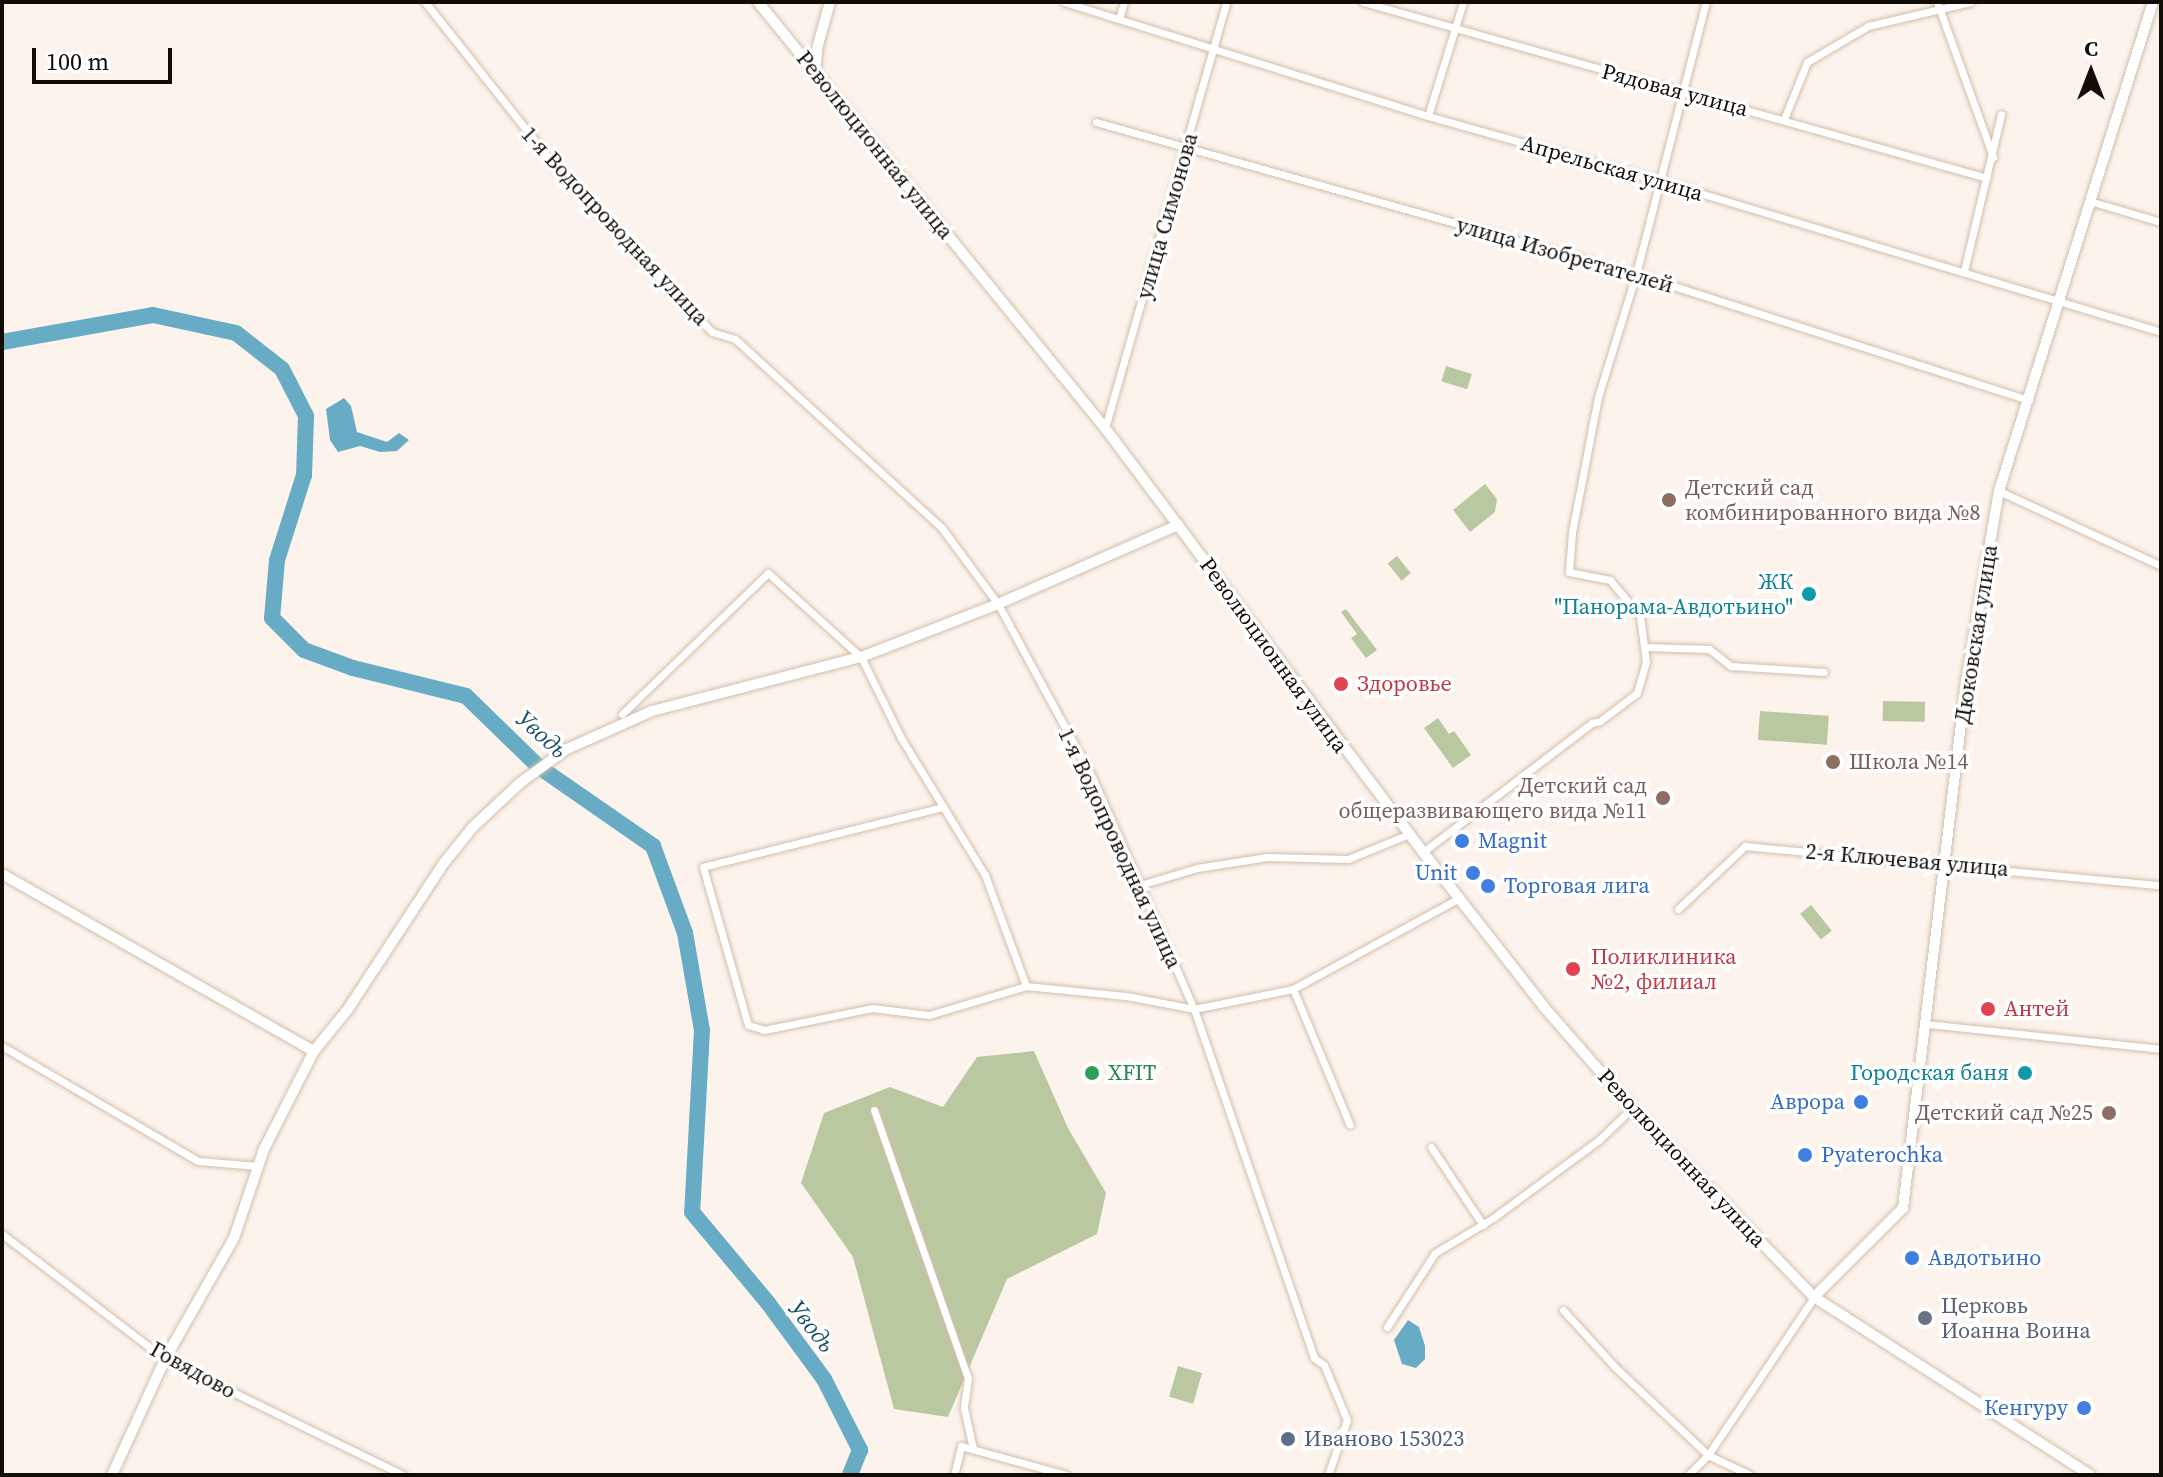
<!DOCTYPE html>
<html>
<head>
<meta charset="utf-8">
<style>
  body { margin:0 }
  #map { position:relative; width:2163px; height:1477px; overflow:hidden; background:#fcf4ec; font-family:"Source Serif 4",serif }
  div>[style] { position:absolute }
  .green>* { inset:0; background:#bac8a1; transform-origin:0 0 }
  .water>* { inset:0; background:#67acc4 }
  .river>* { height:16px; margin:-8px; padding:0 8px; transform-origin:8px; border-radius:8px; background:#67acc4 }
  .roads { filter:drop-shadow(0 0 2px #d2beac) drop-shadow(0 0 2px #d2beac) }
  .street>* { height:7px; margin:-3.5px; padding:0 3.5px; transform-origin:3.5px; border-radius:3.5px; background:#fff }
  .secondary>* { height:10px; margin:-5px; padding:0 5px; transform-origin:5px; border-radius:5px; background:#fff }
  .dots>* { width:22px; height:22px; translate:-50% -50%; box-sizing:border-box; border:4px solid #fff; border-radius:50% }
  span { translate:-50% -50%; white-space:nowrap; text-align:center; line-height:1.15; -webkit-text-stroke:7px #fff; paint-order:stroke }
  .street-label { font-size:22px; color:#120c06 }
  .education-label { font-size:22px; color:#785e54 }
  .left { translate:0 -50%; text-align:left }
  .right { translate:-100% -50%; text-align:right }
  .culture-label { font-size:22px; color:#0d838f }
  .health-label { font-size:22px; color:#be3a42 }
  .shop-label { font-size:22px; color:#366cbe }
  .leisure-label { font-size:22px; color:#27864d }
  .worship-label { font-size:22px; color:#5b616d }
  .service-label { font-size:22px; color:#4e5e75 }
  .water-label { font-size:24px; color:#175163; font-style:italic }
  .frame { position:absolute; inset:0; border:4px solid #120c06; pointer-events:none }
  .north { position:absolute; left:2051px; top:32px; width:80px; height:80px; -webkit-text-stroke:6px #fff; paint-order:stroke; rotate:0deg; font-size:22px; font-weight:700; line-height:32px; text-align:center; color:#120c06 }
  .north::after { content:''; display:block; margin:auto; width:28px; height:36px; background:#120c06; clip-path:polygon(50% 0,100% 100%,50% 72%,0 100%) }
  .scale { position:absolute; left:32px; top:48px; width:140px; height:36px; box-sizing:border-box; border:4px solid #120c06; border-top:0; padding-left:10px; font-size:24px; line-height:28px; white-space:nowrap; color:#120c06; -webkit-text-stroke:6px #fff; paint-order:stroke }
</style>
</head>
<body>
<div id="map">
  <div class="green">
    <div style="left:1446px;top:366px;width:27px;height:16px;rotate:17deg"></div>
    <div style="clip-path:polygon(1485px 484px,1497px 499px,1495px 512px,1470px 532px,1453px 510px)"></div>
    <div style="left:1397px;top:556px;width:22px;height:12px;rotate:51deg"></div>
    <div style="clip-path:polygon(1346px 609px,1377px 650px,1366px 658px,1351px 638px,1357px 634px,1341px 612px)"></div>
    <div style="left:1883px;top:701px;width:42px;height:20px;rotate:1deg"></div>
    <div style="left:1760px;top:711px;width:69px;height:29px;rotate:4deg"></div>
    <div style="clip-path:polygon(1438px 718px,1449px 734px,1454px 731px,1471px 755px,1453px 768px,1424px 728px)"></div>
    <div style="left:1811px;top:905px;width:33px;height:14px;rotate:51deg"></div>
    <div style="clip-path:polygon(1034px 1051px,1068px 1128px,1106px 1193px,1097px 1234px,1007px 1279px,948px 1417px,894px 1409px,853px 1257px,801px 1183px,824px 1113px,890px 1087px,943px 1107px,977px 1057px)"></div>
    <div style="left:1178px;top:1366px;width:25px;height:32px;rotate:16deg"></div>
  </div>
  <div class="water">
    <div style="clip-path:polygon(344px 398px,351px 406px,357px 432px,387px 442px,399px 433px,409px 440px,397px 451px,380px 452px,360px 446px,338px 452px,330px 440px,326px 409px)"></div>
    <div style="clip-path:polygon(1408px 1320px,1419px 1327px,1425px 1346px,1425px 1359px,1416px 1368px,1402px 1364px,1394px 1340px)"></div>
  </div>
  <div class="river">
    <div style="left:2px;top:342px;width:153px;rotate:-10.1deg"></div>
    <div style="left:153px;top:315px;width:85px;rotate:12.2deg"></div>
    <div style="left:236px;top:333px;width:58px;rotate:38deg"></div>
    <div style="left:282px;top:369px;width:53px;rotate:62.9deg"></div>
    <div style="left:306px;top:416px;width:59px;rotate:91.9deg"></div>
    <div style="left:304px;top:475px;width:89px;rotate:107.6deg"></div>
    <div style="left:277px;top:560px;width:58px;rotate:94.9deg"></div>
    <div style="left:272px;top:618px;width:45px;rotate:45deg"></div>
    <div style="left:304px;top:650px;width:52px;rotate:20.2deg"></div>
    <div style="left:353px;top:668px;width:116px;rotate:13.9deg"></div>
    <div style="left:466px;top:696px;width:102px;rotate:44.2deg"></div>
    <div style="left:539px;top:767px;width:139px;rotate:34.7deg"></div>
    <div style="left:653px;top:846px;width:93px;rotate:69.8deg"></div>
    <div style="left:685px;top:933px;width:98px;rotate:80.1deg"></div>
    <div style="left:702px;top:1030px;width:182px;rotate:93.1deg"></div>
    <div style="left:692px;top:1212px;width:119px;rotate:50.1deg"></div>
    <div style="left:768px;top:1303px;width:94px;rotate:53.6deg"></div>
    <div style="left:824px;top:1379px;width:80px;rotate:63.1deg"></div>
    <div style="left:860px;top:1450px;width:27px;rotate:112deg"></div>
  </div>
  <div class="roads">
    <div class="street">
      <div style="left:425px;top:2px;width:196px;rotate:51.6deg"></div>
      <div style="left:547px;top:156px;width:124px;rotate:47.9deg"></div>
      <div style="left:630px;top:248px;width:117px;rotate:45.7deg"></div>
      <div style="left:712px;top:332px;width:24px;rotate:17deg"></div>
      <div style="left:735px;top:339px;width:279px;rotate:42.4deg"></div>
      <div style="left:941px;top:527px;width:96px;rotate:53.5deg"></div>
      <div style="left:998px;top:604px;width:199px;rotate:61.5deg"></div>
      <div style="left:1093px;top:779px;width:251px;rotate:66.3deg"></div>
      <div style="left:1194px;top:1009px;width:369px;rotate:71deg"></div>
      <div style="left:1314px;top:1358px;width:12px;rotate:35deg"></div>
      <div style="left:1324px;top:1365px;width:60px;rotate:67.3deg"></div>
      <div style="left:1347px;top:1420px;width:58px;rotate:109.1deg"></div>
      <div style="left:1064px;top:2px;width:381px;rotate:17.4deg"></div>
      <div style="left:1428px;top:116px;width:241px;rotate:15.7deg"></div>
      <div style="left:1660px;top:181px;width:523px;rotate:16.77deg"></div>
      <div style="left:1363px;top:2px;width:648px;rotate:15.75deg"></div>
      <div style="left:1937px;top:2px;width:165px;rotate:70.1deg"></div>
      <div style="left:1119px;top:19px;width:18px;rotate:-74deg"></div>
      <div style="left:1428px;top:116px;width:119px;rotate:-72.9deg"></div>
      <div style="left:1784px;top:119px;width:61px;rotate:-68deg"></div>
      <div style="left:1807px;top:62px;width:71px;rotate:-30.5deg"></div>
      <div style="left:1868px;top:26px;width:105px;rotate:-13.2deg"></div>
      <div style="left:1096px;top:122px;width:561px;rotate:15.72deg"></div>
      <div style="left:1636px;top:274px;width:413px;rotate:17.8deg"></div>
      <div style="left:2093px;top:202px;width:71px;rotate:16.4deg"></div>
      <div style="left:1964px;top:271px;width:161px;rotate:-76.7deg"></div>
      <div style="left:1105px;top:428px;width:443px;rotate:-74.1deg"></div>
      <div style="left:1999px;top:491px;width:179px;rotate:24.8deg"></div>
      <div style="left:1645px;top:647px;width:64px;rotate:1.8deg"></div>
      <div style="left:1709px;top:649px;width:28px;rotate:38deg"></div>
      <div style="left:1731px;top:666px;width:93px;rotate:3.7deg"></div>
      <div style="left:622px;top:714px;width:203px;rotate:-44deg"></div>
      <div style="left:768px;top:573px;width:125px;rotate:42.1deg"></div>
      <div style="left:861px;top:657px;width:90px;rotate:63.7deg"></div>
      <div style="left:901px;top:738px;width:161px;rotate:58.5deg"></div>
      <div style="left:985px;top:875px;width:118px;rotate:69.7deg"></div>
      <div style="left:943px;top:807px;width:247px;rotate:166deg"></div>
      <div style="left:703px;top:867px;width:164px;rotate:74.1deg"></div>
      <div style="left:748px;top:1025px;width:17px;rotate:17deg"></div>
      <div style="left:764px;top:1030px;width:110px;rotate:-11.5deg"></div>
      <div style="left:872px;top:1008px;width:57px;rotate:7deg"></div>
      <div style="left:929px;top:1015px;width:101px;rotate:-16.6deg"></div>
      <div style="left:1026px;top:986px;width:100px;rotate:5.7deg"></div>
      <div style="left:1126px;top:996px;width:69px;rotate:10.8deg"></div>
      <div style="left:1194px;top:1009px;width:101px;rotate:-11.4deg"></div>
      <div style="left:1293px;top:989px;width:189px;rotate:-28.7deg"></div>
      <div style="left:1423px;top:852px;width:213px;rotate:-37.4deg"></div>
      <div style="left:1592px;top:723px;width:8px;rotate:-14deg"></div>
      <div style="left:1600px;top:721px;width:46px;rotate:-37.1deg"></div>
      <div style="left:1637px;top:693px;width:32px;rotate:-74deg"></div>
      <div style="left:1646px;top:662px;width:46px;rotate:-97.4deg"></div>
      <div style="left:1640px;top:616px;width:47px;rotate:-129.8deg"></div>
      <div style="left:1610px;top:580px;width:42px;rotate:-169deg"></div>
      <div style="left:1569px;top:572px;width:40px;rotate:-85.7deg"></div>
      <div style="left:1572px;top:532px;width:137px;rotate:-79.1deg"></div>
      <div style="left:1598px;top:397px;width:129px;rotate:-72.8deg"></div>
      <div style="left:1636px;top:274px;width:281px;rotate:-75.6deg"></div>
      <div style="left:1140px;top:885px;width:59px;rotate:-16.6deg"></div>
      <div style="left:1197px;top:868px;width:71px;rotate:-8.9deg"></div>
      <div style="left:1267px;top:857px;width:81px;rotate:1.4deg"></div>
      <div style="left:1348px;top:859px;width:66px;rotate:-22.3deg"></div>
      <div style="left:1678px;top:909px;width:92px;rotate:-43.2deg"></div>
      <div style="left:1745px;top:846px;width:418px;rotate:5.4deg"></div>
      <div style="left:1293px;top:989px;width:147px;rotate:67.3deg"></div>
      <div style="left:1927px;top:1024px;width:235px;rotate:6.1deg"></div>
      <div style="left:2px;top:1046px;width:227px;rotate:30.4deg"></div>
      <div style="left:198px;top:1161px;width:60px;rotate:4.8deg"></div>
      <div style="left:874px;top:1110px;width:284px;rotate:70.7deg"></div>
      <div style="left:968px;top:1378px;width:30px;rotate:98deg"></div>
      <div style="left:964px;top:1408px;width:42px;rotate:77.6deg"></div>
      <div style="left:1431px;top:1147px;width:94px;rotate:56.3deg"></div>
      <div style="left:2px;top:1234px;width:205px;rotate:37.5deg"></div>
      <div style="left:165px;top:1359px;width:265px;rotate:26deg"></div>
      <div style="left:1563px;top:1310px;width:77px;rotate:47.6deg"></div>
      <div style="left:1615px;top:1367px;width:128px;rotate:43.4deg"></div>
      <div style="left:1708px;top:1455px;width:47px;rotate:25.5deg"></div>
      <div style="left:1387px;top:1327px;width:88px;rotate:-57deg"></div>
      <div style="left:1435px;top:1253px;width:68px;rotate:-31.1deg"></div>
      <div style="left:1493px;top:1218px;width:133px;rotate:-36.4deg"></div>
      <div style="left:1600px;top:1139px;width:45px;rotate:-44.1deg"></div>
      <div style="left:954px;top:1475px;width:30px;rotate:-76deg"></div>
      <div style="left:961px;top:1446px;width:109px;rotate:15.4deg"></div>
      <div style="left:1688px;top:1475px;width:28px;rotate:-45deg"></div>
      <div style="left:1708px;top:1455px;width:190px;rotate:-56.1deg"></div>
    </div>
    <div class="secondary">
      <div style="left:758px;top:2px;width:549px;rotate:50.84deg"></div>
      <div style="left:1105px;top:428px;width:530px;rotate:53.13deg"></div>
      <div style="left:1423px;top:852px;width:197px;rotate:52deg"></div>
      <div style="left:1544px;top:1007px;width:134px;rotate:48.9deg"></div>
      <div style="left:1632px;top:1108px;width:262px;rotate:46.1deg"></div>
      <div style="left:1814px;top:1297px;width:328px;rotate:32.8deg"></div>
      <div style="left:815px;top:72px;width:27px;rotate:-84deg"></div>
      <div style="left:818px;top:45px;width:45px;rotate:-74.4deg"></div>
      <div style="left:2px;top:874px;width:359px;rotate:29.6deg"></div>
      <div style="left:1814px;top:1297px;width:126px;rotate:-45deg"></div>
      <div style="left:1903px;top:1208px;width:530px;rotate:-83.17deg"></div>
      <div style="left:1966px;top:682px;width:194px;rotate:-80.2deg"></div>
      <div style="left:1999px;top:491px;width:513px;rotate:-72.52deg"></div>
      <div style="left:112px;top:1475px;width:128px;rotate:-65.4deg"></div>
      <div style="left:165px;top:1359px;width:139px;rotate:-60.3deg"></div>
      <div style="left:234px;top:1238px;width:94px;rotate:-71.4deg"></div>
      <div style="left:264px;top:1149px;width:110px;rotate:-63deg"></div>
      <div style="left:314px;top:1051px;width:54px;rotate:-51deg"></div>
      <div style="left:348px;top:1009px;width:175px;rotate:-56.7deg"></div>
      <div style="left:444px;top:863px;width:46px;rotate:-51.1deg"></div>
      <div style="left:473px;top:827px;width:64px;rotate:-43.1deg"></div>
      <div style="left:520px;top:783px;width:56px;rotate:-36.3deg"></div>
      <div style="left:565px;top:750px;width:95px;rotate:-24.1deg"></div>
      <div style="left:652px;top:711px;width:216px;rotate:-14.5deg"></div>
      <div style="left:861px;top:657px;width:147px;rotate:-21.1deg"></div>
      <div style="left:998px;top:604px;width:197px;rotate:-23.7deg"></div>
    </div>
  </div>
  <div class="dots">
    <div style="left:1669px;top:500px;background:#8d6e63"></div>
    <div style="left:1809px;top:594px;background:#0f9aa8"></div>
    <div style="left:1341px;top:684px;background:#e0444e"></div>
    <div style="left:1833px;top:762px;background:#8d6e63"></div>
    <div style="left:1663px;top:798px;background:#8d6e63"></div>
    <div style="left:1462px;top:841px;background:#3f7fe0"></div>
    <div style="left:1473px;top:873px;background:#3f7fe0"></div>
    <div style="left:1488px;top:886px;background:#3f7fe0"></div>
    <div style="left:1573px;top:969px;background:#e0444e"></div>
    <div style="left:1988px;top:1009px;background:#e0444e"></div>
    <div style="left:1092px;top:1073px;background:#2e9e5b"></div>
    <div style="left:2025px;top:1073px;background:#0f9aa8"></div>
    <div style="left:1861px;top:1102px;background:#3f7fe0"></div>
    <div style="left:2109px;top:1113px;background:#8d6e63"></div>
    <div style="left:1805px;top:1155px;background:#3f7fe0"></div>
    <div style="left:1912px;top:1258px;background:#3f7fe0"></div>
    <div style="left:1925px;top:1318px;background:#6b7280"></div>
    <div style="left:2084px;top:1408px;background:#3f7fe0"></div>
    <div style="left:1288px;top:1439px;background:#5c6f8a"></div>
  </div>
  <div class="street-label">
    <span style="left:1675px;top:90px;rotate:15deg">Рядовая улица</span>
    <span style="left:875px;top:145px;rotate:51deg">Революционная улица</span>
    <span style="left:1612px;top:168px;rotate:16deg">Апрельская улица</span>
    <span style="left:1167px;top:216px;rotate:-74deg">улица Симонова</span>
    <span style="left:615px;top:226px;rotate:47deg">1-я Водопроводная улица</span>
    <span style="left:1565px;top:255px;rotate:16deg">улица Изобретателей</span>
    <span style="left:1976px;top:634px;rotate:-81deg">Дюковская улица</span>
    <span style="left:1274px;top:655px;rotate:54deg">Революционная улица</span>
    <span style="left:1120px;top:848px;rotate:65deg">1-я Водопроводная улица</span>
    <span style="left:1907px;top:860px;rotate:5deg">2-я Ключевая улица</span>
    <span style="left:1682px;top:1158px;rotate:47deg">Революционная улица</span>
    <span style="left:193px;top:1370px;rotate:29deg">Говядово</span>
  </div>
  <div class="education-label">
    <span class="left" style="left:1685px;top:500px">Детский сад<br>комбинированного вида №8</span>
    <span class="left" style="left:1849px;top:762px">Школа №14</span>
    <span class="right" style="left:1647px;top:798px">Детский сад<br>общеразвивающего вида №11</span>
    <span class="right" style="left:2093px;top:1113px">Детский сад №25</span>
  </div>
  <div class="culture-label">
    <span class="right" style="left:1793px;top:594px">ЖК<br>"Панорама-Авдотьино"</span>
    <span class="right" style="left:2009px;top:1073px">Городская баня</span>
  </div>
  <div class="health-label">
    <span class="left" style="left:1357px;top:684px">Здоровье</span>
    <span class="left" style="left:1591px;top:969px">Поликлиника<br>№2, филиал</span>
    <span class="left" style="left:2004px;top:1009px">Антей</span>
  </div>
  <div class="shop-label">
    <span class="left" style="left:1478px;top:841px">Magnit</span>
    <span class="right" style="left:1457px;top:873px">Unit</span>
    <span class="left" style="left:1504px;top:886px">Торговая лига</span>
    <span class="right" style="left:1845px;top:1102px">Аврора</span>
    <span class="left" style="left:1821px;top:1155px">Pyaterochka</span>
    <span class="left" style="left:1928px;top:1258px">Авдотьино</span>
    <span class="right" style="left:2068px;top:1408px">Кенгуру</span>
  </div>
  <div class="leisure-label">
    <span class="left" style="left:1108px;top:1073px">XFIT</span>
  </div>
  <div class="worship-label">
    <span class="left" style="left:1941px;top:1318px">Церковь<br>Иоанна Воина</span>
  </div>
  <div class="service-label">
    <span class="left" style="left:1304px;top:1439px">Иваново 153023</span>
  </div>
  <div class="water-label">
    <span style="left:542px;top:734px;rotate:42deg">Уводь</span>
    <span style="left:812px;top:1326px;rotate:52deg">Уводь</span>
  </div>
  <div class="frame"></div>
  <div class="north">С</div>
  <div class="scale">100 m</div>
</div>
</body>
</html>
